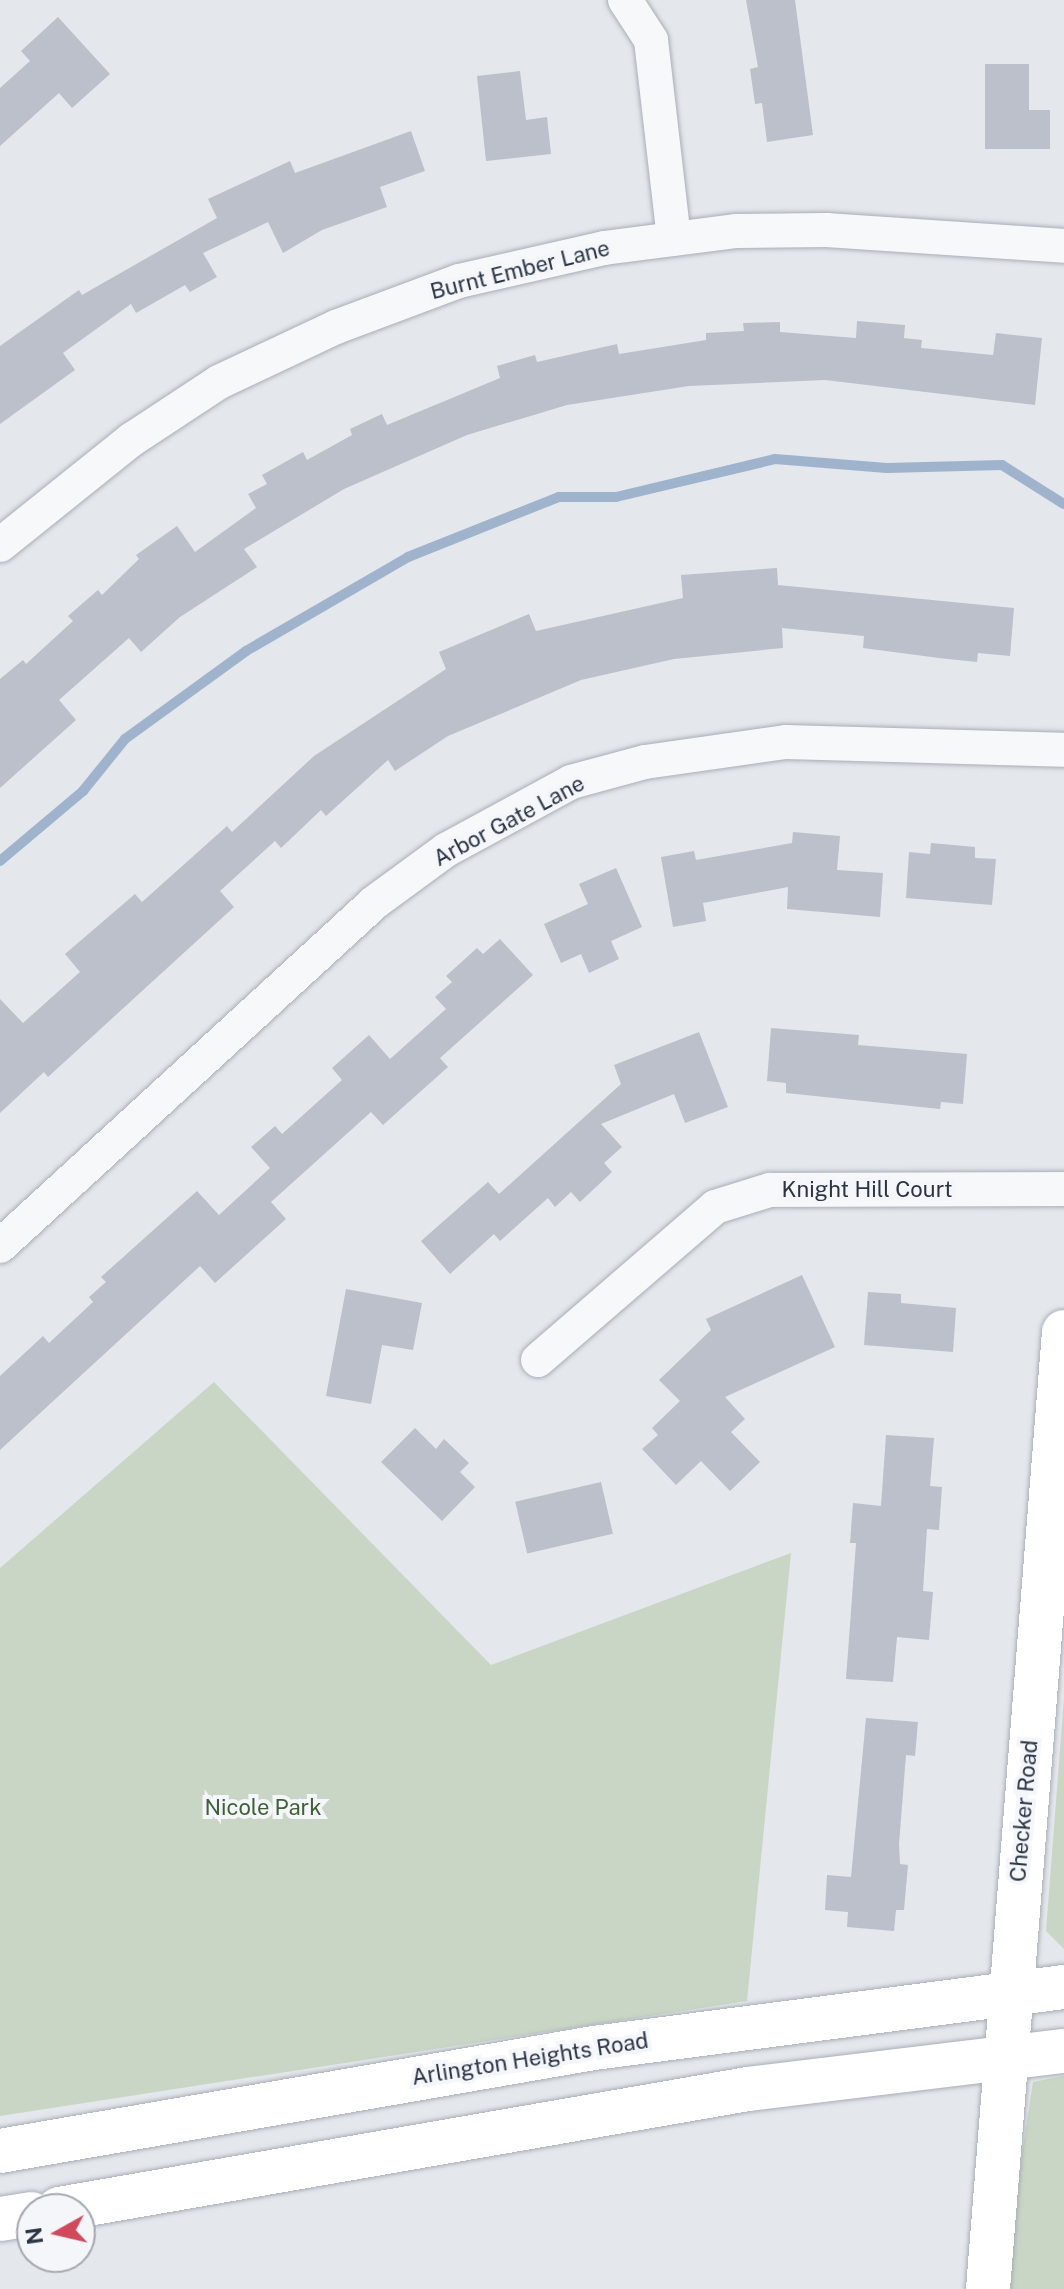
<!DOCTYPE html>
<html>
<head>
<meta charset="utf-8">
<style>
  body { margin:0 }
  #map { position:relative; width:1064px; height:2289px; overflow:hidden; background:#e4e7ec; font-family:"Public Sans",sans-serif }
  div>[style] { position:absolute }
  .green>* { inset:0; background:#c9d6c5 }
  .stream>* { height:10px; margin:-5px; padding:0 5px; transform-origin:5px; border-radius:5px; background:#9fb4cc }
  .building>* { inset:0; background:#bbc0ca; transform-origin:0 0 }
  .roads { filter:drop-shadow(0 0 2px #a9aeb7) drop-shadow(0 0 2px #a9aeb7) }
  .street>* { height:34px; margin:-17px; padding:0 17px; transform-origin:17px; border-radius:17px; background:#f7f8fa }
  .secondary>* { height:44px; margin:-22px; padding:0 22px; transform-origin:22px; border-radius:22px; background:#fff }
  span { translate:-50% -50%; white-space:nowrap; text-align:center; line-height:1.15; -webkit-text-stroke:8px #f4f6f9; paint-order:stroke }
  .street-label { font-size:22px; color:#2b3445 }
  .park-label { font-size:22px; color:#3f6138 }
  .north { position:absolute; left:16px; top:2193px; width:80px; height:80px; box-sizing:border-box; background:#f4f6f9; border:2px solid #a4a8b1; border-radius:50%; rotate:262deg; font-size:22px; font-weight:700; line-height:32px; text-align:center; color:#2b3445 }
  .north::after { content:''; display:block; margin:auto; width:28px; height:36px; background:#d1495b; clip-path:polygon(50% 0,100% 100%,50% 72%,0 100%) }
</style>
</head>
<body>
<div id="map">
  <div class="green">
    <div style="clip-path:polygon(214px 1382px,491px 1665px,791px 1553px,747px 2001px,0 2116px,0 1568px)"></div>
    <div style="clip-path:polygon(1064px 1698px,1064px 1949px,1046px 1931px)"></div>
    <div style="clip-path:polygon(1064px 2076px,1064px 2289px,1001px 2289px,1033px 2082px)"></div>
  </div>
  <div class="stream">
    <div style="left:0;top:861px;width:109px;rotate:-40.1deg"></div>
    <div style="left:83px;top:791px;width:67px;rotate:-51.1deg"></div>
    <div style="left:125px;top:739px;width:150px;rotate:-36deg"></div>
    <div style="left:246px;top:651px;width:187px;rotate:-30.1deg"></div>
    <div style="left:408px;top:557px;width:162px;rotate:-21.7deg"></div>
    <div style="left:559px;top:497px;width:57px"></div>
    <div style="left:616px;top:497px;width:163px;rotate:-13.4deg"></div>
    <div style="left:775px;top:459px;width:112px;rotate:4.6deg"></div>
    <div style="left:887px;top:468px;width:115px;rotate:-1.5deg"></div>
    <div style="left:1002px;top:465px;width:73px;rotate:32.2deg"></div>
  </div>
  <div class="building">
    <div style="clip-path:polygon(746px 0,795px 0,813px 135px,767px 142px,762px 103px,755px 104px,750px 69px,758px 67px)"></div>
    <div style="clip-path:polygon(58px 17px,110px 74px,72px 108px,59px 93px,0 146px,0 88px,30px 61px,21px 51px)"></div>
    <div style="clip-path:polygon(985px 64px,1029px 64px,1029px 110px,1050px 110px,1050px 149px,985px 149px)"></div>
    <div style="clip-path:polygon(520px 71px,526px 120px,547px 117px,551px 154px,486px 161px,477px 76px)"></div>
    <div style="clip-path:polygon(411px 131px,425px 171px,380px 187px,387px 207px,322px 230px,283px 253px,268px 222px,203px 253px,217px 277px,190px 292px,185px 285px,136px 313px,131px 304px,63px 353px,75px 370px,0 424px,0 346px,79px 290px,82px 295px,217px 218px,208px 199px,290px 161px,295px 173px)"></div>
    <div style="clip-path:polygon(857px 321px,905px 325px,904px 338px,922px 340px,921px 348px,993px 355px,996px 333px,1042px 338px,1035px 405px,825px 380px,689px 386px,567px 405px,467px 435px,344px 489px,244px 549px,257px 567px,180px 617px,141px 652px,129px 638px,59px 700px,76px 720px,0 788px,0 679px,23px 660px,26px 664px,73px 621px,68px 616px,98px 590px,102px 595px,139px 559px,136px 555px,177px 526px,195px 552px,256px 508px,248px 494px,267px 484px,262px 475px,303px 452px,307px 460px,352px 435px,350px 429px,382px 414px,387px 425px,500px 378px,497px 366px,535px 355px,537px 362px,617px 344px,619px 354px,706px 340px,706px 333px,744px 331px,743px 323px,780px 322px,780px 332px,856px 338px)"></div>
    <div style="clip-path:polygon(777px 568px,778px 585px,1014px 608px,1010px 656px,978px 653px,977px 662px,939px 658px,863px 648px,864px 636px,782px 628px,783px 648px,674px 659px,581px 680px,448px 736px,395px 771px,388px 760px,326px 816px,321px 810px,281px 848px,275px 841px,220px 891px,234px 907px,48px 1077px,44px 1072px,0 1113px,0 999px,23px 1023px,80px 972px,65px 954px,135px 894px,142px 902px,227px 826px,232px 832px,314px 756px,446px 669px,439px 652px,529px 614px,536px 631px,683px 598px,681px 575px)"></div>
    <div style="clip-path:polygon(793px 832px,840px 836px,837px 870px,883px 873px,880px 917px,787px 909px,788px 887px,703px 903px,706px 921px,673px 927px,661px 857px,694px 851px,696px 860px,792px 843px)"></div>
    <div style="clip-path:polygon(931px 843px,975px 847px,975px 858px,996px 859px,992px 905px,906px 898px,909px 852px,930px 854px)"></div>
    <div style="clip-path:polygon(616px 868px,642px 927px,611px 941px,619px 959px,589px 973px,581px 954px,561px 963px,544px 924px,588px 904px,579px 884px)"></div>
    <div style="clip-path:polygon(500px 939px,533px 975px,440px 1058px,448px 1067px,383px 1125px,371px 1112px,271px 1202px,286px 1219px,215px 1283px,200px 1266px,0 1450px,0 1376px,43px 1336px,49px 1343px,93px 1302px,89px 1297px,106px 1282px,101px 1277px,197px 1191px,219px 1215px,270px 1168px,251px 1147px,275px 1126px,282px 1134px,342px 1080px,332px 1068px,369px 1035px,390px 1059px,446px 1009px,435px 997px,452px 982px,446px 976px,477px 948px,483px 954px)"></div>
    <div style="clip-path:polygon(771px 1028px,859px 1035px,858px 1045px,967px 1054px,963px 1104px,941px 1102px,940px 1109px,786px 1093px,786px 1083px,767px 1081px)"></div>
    <div style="clip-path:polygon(699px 1032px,728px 1107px,685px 1123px,674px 1094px,601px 1124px,622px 1147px,604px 1163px,612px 1172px,580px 1202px,571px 1192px,555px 1207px,548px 1198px,500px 1241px,494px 1234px,450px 1274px,421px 1241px,488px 1182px,499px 1194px,621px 1084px,614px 1065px)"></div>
    <div style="clip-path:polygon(802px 1275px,835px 1347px,725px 1397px,745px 1419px,731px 1432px,760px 1462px,730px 1491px,701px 1461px,676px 1485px,642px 1449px,658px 1435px,652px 1428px,680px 1401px,659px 1380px,711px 1330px,706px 1319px)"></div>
    <div style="clip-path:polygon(346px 1289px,422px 1303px,413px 1350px,382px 1345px,371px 1404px,326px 1396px)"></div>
    <div style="clip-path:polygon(868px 1292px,901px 1294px,901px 1303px,956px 1308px,953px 1352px,864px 1345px)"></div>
    <div style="clip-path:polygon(415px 1428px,436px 1449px,444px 1439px,469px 1463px,460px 1472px,475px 1487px,442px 1521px,381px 1462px)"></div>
    <div style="clip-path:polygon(886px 1435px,934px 1438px,930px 1486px,942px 1487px,939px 1530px,927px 1529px,923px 1591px,933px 1592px,929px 1640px,897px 1637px,893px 1682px,846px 1679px,856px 1543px,850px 1543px,853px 1503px,881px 1506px)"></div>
    <div style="left:601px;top:1482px;width:53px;height:88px;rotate:77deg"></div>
    <div style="clip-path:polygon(866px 1718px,918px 1722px,915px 1756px,906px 1755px,899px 1844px,900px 1864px,908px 1865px,904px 1910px,896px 1910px,894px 1931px,847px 1927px,848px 1912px,825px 1910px,827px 1875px,851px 1877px)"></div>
  </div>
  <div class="roads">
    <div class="street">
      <div style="left:625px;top:0;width:48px;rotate:57deg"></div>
      <div style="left:651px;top:40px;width:200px;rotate:83.4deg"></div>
      <div style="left:0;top:545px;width:168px;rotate:-38.7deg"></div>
      <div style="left:131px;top:440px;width:105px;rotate:-33.4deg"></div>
      <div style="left:219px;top:382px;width:129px;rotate:-25.2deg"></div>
      <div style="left:336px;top:327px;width:131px;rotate:-20.5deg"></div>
      <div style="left:459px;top:281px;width:149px;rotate:-12.8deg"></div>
      <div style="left:604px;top:248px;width:134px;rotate:-7.3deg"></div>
      <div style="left:737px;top:231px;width:89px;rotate:-0.6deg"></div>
      <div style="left:826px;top:230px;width:239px;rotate:3.8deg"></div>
      <div style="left:0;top:1246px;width:509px;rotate:-42.53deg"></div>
      <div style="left:375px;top:902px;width:88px;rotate:-36.2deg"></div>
      <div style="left:446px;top:850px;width:142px;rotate:-28.5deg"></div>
      <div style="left:571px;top:782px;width:77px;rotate:-15.1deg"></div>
      <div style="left:645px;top:762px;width:142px;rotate:-8.1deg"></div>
      <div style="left:786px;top:742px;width:278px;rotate:1.6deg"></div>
      <div style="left:538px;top:1360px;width:234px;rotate:-40.8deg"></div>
      <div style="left:715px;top:1207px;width:58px;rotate:-17.2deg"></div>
      <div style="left:770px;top:1190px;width:294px;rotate:-0.2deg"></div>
    </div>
    <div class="secondary">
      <div style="left:0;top:2151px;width:603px;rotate:-9.84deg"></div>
      <div style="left:594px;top:2048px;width:474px;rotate:-7.4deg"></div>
      <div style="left:59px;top:2209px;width:699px;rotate:-9.88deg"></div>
      <div style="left:748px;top:2089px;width:318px;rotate:-6.9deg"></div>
      <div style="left:0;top:2219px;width:32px;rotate:-9deg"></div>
      <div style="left:988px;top:2289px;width:960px;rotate:-85.46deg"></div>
    </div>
  </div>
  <div class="street-label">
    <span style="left:520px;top:270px;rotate:-14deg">Burnt Ember Lane</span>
    <span style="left:509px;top:821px;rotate:-28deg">Arbor Gate Lane</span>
    <span style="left:867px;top:1190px">Knight Hill Court</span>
    <span style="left:1024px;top:1811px;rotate:-85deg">Checker Road</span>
    <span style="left:530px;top:2059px;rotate:-9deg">Arlington Heights Road</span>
  </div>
  <div class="park-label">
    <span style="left:263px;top:1808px">Nicole Park</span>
  </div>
  <div class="north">N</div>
</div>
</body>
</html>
